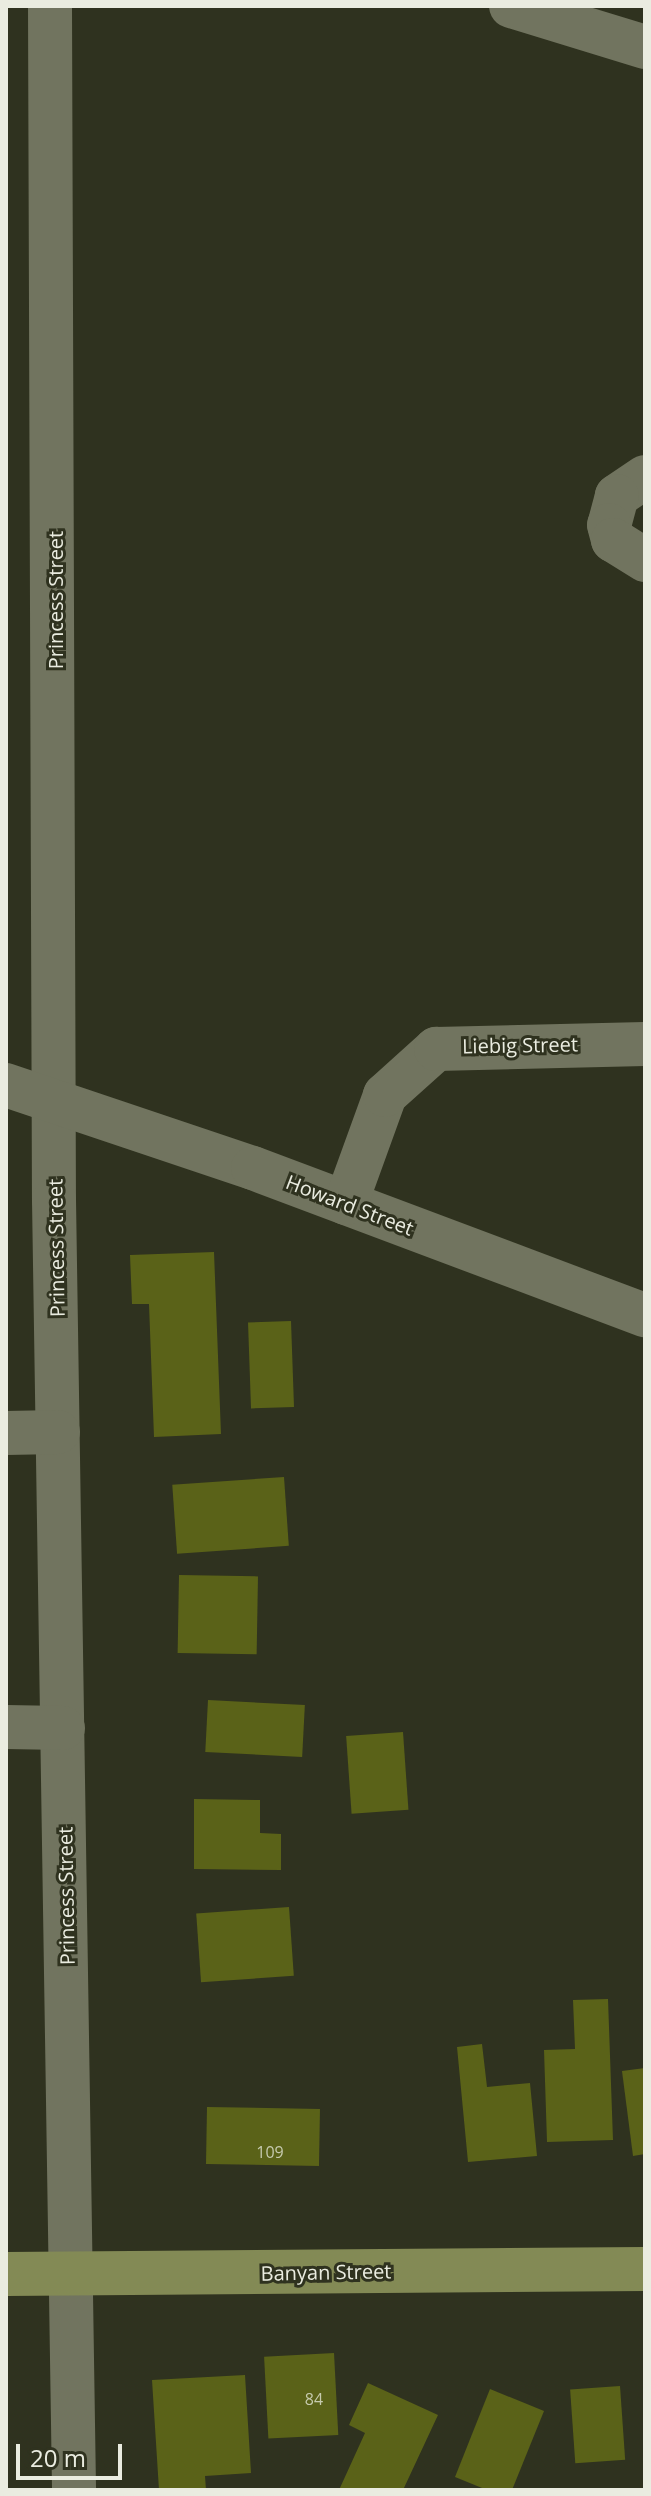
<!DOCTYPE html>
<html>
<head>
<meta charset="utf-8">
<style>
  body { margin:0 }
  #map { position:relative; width:651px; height:2496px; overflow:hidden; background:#2f321f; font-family:"Open Sans",sans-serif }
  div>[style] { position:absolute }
  .building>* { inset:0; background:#5a6218; transform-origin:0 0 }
  .minor>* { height:44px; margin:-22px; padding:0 22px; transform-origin:22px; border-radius:22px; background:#71745f }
  .major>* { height:44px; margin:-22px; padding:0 22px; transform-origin:22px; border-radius:22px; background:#838a55 }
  span { translate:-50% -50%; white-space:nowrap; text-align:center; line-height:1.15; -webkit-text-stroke:6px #2f321f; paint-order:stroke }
  .number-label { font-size:16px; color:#c6caae }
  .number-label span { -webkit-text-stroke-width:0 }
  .street-label { font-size:20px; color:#eaece0 }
  .frame { position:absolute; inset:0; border:8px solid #eaece0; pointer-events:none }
  .scale { position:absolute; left:16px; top:2444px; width:106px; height:36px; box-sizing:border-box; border:4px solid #eaece0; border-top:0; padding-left:10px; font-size:24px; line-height:28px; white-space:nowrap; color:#eaece0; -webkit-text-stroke:6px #2f321f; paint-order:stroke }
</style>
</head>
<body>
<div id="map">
  <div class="building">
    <div style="clip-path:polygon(214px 1252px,221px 1434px,154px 1437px,149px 1304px,132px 1304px,130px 1255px)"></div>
    <div style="left:291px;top:1321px;width:86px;height:43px;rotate:88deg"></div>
    <div style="left:284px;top:1477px;width:69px;height:112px;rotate:86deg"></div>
    <div style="left:179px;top:1575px;width:79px;height:78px;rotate:1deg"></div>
    <div style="left:208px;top:1700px;width:97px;height:52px;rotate:3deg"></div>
    <div style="left:403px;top:1732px;width:78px;height:57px;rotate:86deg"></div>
    <div style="clip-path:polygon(194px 1799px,260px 1800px,260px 1833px,281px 1834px,281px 1870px,194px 1869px)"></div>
    <div style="left:289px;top:1907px;width:69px;height:93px;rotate:86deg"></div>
    <div style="clip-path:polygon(608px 1999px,613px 2140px,547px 2142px,544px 2050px,575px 2049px,573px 2000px)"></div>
    <div style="clip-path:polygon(482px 2044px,487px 2087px,530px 2083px,537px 2156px,468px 2162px,457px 2047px)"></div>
    <div style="clip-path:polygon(645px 2068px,645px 2154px,633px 2156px,622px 2071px)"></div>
    <div style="left:207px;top:2107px;width:113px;height:57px;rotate:1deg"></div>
    <div style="left:334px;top:2353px;width:82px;height:70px;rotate:87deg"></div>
    <div style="clip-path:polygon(245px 2375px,251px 2473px,205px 2476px,206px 2490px,159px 2490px,152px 2380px)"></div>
    <div style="clip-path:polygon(368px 2383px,438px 2415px,403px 2490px,339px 2490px,365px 2433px,349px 2425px)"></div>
    <div style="left:620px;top:2386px;width:74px;height:50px;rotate:86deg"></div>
    <div style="clip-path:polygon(490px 2389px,544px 2411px,512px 2490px,487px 2490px,455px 2477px)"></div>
  </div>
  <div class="minor">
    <div style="left:50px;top:6px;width:1194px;rotate:89.81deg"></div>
    <div style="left:54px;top:1200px;width:1290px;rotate:89.11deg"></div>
    <div style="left:511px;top:6px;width:140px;rotate:17deg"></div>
    <div style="left:645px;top:477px;width:34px;rotate:146deg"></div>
    <div style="left:617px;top:496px;width:30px;rotate:105deg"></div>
    <div style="left:609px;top:525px;width:16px;rotate:75deg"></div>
    <div style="left:613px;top:540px;width:38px;rotate:32deg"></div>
    <div style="left:6px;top:1085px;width:261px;rotate:18.6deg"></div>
    <div style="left:253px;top:1168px;width:419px;rotate:20.6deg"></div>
    <div style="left:346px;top:1203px;width:115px;rotate:-70.1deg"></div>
    <div style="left:385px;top:1095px;width:69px;rotate:-42deg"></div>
    <div style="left:436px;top:1049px;width:209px;rotate:-1.4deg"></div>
    <div style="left:6px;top:1433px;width:52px;rotate:-1.1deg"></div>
    <div style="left:6px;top:1727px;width:57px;rotate:1deg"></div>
  </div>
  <div class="major">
    <div style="left:6px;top:2274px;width:639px;rotate:-0.45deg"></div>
  </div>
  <div class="number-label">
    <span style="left:270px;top:2152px">109</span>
    <span style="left:314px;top:2399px">84</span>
  </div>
  <div class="street-label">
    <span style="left:55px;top:600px;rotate:-90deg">Princess Street</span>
    <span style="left:520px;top:1045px;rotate:-1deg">Liebig Street</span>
    <span style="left:350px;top:1205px;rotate:21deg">Howard Street</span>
    <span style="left:56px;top:1248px;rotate:-91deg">Princess Street</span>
    <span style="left:66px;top:1896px;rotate:-91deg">Princess Street</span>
    <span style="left:326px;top:2272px;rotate:-1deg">Banyan Street</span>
  </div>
  <div class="frame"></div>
  <div class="scale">20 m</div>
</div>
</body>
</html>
